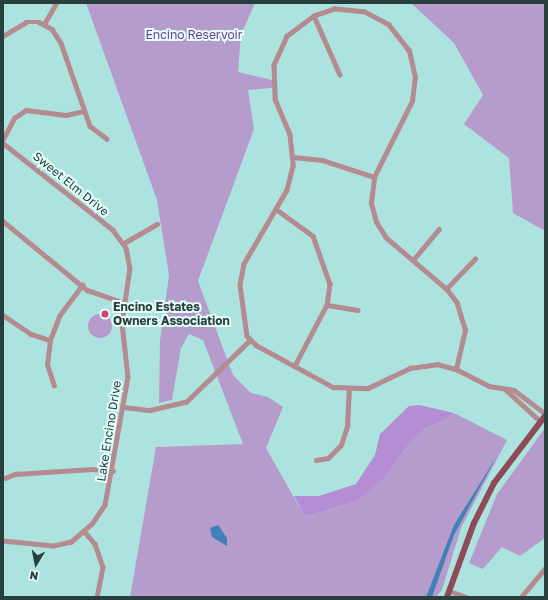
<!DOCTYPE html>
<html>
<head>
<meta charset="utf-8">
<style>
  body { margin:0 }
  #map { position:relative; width:548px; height:600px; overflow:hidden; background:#ade3de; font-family:"Golos Text",sans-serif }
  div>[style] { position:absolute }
  .green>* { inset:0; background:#b69ccd }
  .round { border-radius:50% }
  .forest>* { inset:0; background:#b48dd4 }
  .water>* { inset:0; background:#4280b9 }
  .minor>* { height:4.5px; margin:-2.25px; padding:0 2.25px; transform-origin:2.25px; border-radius:2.25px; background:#b38b90 }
  .major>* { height:6px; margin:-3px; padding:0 3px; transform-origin:3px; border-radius:3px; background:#8e4a57 }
  .dots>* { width:11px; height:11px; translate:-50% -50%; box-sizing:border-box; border:2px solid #e4fefc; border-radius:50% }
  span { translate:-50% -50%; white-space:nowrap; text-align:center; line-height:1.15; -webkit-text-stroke:4px #e4fefc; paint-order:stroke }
  .park-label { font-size:12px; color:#6d3b90 }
  .street-label { font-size:12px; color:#293f3d }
  .poi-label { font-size:12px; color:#293f3d; font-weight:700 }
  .left { translate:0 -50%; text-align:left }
  .frame { position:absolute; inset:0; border:4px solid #293f3d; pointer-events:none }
  .north { position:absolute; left:16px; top:544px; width:40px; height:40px; -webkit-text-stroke:3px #e4fefc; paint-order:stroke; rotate:190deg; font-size:11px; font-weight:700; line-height:16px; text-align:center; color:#293f3d }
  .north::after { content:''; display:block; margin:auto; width:14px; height:18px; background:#293f3d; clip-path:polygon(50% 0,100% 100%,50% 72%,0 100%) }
</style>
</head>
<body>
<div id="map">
  <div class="green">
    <div style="clip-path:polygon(86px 3px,255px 3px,241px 35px,238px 72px,272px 80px,272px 88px,248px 90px,254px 129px,198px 281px,233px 375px,251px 393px,268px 397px,283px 407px,266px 448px,305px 517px,359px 500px,383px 480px,409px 444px,427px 427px,444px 421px,454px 413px,507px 440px,461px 528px,442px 590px,436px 597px,130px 597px,156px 447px,243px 444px,203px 340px,189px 334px,181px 348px,172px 400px,159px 403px,160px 340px,169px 275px,157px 200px)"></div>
    <div style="clip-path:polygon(411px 3px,545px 3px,545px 231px,513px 213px,509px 158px,464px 124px,483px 95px,454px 43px)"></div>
    <div class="round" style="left:88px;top:314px;width:24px;height:24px"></div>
    <div style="clip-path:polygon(545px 428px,545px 538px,520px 556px,502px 547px,483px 569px,469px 563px,497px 494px)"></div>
  </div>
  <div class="forest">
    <div style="clip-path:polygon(419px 405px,454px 413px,444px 421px,427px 427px,409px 444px,383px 480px,359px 500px,305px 517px,294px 496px,319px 496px,356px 484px,375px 455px,380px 434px,409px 406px)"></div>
  </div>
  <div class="water">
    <div style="clip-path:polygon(497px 456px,454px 535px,432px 597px,426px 597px,454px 525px)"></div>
    <div style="clip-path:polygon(218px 525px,227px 538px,227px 546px,212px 537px,210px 528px)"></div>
  </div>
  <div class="minor">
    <div style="left:314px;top:16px;width:64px;rotate:66.2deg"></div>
    <div style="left:44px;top:24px;width:24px;rotate:-60deg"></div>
    <div style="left:3px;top:36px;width:27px;rotate:-31deg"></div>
    <div style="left:26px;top:22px;width:13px"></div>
    <div style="left:39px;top:22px;width:15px;rotate:28deg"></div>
    <div style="left:52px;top:29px;width:17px;rotate:57deg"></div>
    <div style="left:61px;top:43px;width:88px;rotate:70.7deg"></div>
    <div style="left:90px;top:126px;width:21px;rotate:37deg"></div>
    <div style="left:3px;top:139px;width:24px;rotate:-62deg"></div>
    <div style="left:14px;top:118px;width:14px;rotate:-34deg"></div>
    <div style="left:26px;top:110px;width:40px;rotate:7.1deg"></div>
    <div style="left:66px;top:115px;width:18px;rotate:-13deg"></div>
    <div style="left:3px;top:143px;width:140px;rotate:38.3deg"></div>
    <div style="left:113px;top:230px;width:22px;rotate:54deg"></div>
    <div style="left:126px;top:248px;width:20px;rotate:79deg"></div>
    <div style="left:130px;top:268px;width:56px;rotate:98.3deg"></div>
    <div style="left:122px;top:323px;width:54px;rotate:83.7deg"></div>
    <div style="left:128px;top:377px;width:130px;rotate:100.2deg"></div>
    <div style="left:105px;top:505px;width:23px;rotate:124deg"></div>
    <div style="left:92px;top:524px;width:28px;rotate:139deg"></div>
    <div style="left:71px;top:542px;width:18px;rotate:167deg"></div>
    <div style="left:53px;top:546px;width:50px;rotate:-174.3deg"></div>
    <div style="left:293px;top:157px;width:29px;rotate:6deg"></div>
    <div style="left:322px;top:160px;width:55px;rotate:18.1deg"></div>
    <div style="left:276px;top:209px;width:46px;rotate:36.1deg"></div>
    <div style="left:313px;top:236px;width:51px;rotate:70.5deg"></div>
    <div style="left:330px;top:284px;width:21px;rotate:98deg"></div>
    <div style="left:327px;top:305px;width:69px;rotate:117.7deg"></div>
    <div style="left:3px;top:221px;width:109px;rotate:39.4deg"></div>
    <div style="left:87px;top:290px;width:39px;rotate:19deg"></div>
    <div style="left:124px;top:243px;width:38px;rotate:-30deg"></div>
    <div style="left:413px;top:260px;width:40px;rotate:-50deg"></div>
    <div style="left:446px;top:289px;width:42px;rotate:-46deg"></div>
    <div style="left:327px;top:305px;width:31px;rotate:9deg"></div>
    <div style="left:3px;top:315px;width:34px;rotate:34deg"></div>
    <div style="left:31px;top:334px;width:20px;rotate:18deg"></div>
    <div style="left:456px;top:369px;width:40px;rotate:-77deg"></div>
    <div style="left:465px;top:330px;width:28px;rotate:-107deg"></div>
    <div style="left:457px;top:303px;width:18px;rotate:-128deg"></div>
    <div style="left:446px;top:289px;width:79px;rotate:-139.6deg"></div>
    <div style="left:386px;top:238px;width:19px;rotate:-122deg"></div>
    <div style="left:376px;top:222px;width:20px;rotate:-105deg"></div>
    <div style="left:371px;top:203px;width:26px;rotate:-83deg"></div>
    <div style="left:374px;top:177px;width:85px;rotate:-63.4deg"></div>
    <div style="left:412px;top:101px;width:24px;rotate:-83deg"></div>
    <div style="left:415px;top:77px;width:27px;rotate:-103deg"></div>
    <div style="left:409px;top:51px;width:33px;rotate:-128deg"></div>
    <div style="left:389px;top:25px;width:27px;rotate:-152deg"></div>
    <div style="left:365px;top:12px;width:31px;rotate:-174deg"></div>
    <div style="left:334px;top:9px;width:21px;rotate:161deg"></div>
    <div style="left:314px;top:16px;width:34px;rotate:143deg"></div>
    <div style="left:287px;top:36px;width:32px;rotate:114deg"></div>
    <div style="left:274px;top:65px;width:34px;rotate:88deg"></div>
    <div style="left:275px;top:99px;width:39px;rotate:67deg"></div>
    <div style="left:290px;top:135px;width:31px;rotate:84deg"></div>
    <div style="left:293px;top:166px;width:25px;rotate:104deg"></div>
    <div style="left:287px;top:190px;width:86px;rotate:120.2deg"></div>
    <div style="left:244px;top:264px;width:21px;rotate:101deg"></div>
    <div style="left:240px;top:285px;width:51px;rotate:82.2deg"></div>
    <div style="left:247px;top:336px;width:13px;rotate:45deg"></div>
    <div style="left:256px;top:345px;width:88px;rotate:28.6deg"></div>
    <div style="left:333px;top:387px;width:35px;rotate:2deg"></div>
    <div style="left:368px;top:388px;width:47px;rotate:-25.5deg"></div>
    <div style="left:410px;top:368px;width:27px;rotate:-8deg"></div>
    <div style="left:437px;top:364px;width:20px;rotate:15deg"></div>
    <div style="left:456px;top:369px;width:37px;rotate:27deg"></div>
    <div style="left:489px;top:386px;width:25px;rotate:9deg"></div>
    <div style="left:514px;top:390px;width:39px;rotate:37deg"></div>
    <div style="left:54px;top:386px;width:22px;rotate:-108deg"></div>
    <div style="left:47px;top:365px;width:25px;rotate:-83deg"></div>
    <div style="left:50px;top:340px;width:26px;rotate:-69deg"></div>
    <div style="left:59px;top:316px;width:39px;rotate:-53deg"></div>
    <div style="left:505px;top:389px;width:47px;rotate:42.4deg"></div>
    <div style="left:124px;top:407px;width:26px;rotate:7deg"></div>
    <div style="left:150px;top:410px;width:37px;rotate:-13deg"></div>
    <div style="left:186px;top:402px;width:89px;rotate:-44.1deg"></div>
    <div style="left:316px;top:460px;width:12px;rotate:-9deg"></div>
    <div style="left:328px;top:458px;width:18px;rotate:-45deg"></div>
    <div style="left:341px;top:445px;width:20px;rotate:-72deg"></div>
    <div style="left:347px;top:426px;width:36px;rotate:-87deg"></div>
    <div style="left:5px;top:478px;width:11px;rotate:-22deg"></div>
    <div style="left:15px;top:474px;width:77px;rotate:-3.7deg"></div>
    <div style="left:92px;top:469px;width:21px;rotate:5deg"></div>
    <div style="left:85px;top:532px;width:16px;rotate:50deg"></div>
    <div style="left:95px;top:544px;width:24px;rotate:71deg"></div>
    <div style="left:103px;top:567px;width:31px;rotate:101deg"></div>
    <div style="left:449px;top:591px;width:18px;rotate:19deg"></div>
    <div style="left:521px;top:597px;width:38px;rotate:-50deg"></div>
  </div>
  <div class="major">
    <div style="left:447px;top:597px;width:79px;rotate:-70deg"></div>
    <div style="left:474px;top:523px;width:45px;rotate:-63.4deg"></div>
    <div style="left:494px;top:483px;width:84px;rotate:-52.7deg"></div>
  </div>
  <div class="dots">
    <div style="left:105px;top:314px;background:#d24368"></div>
  </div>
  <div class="park-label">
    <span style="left:194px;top:35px">Encino Reservoir</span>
  </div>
  <div class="street-label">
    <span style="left:71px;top:184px;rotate:39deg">Sweet Elm Drive</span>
    <span style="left:109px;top:431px;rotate:-81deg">Lake Encino Drive</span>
  </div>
  <div class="poi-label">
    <span class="left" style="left:113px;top:314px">Encino Estates<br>Owners Association</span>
  </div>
  <div class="frame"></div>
  <div class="north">N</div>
</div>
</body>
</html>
